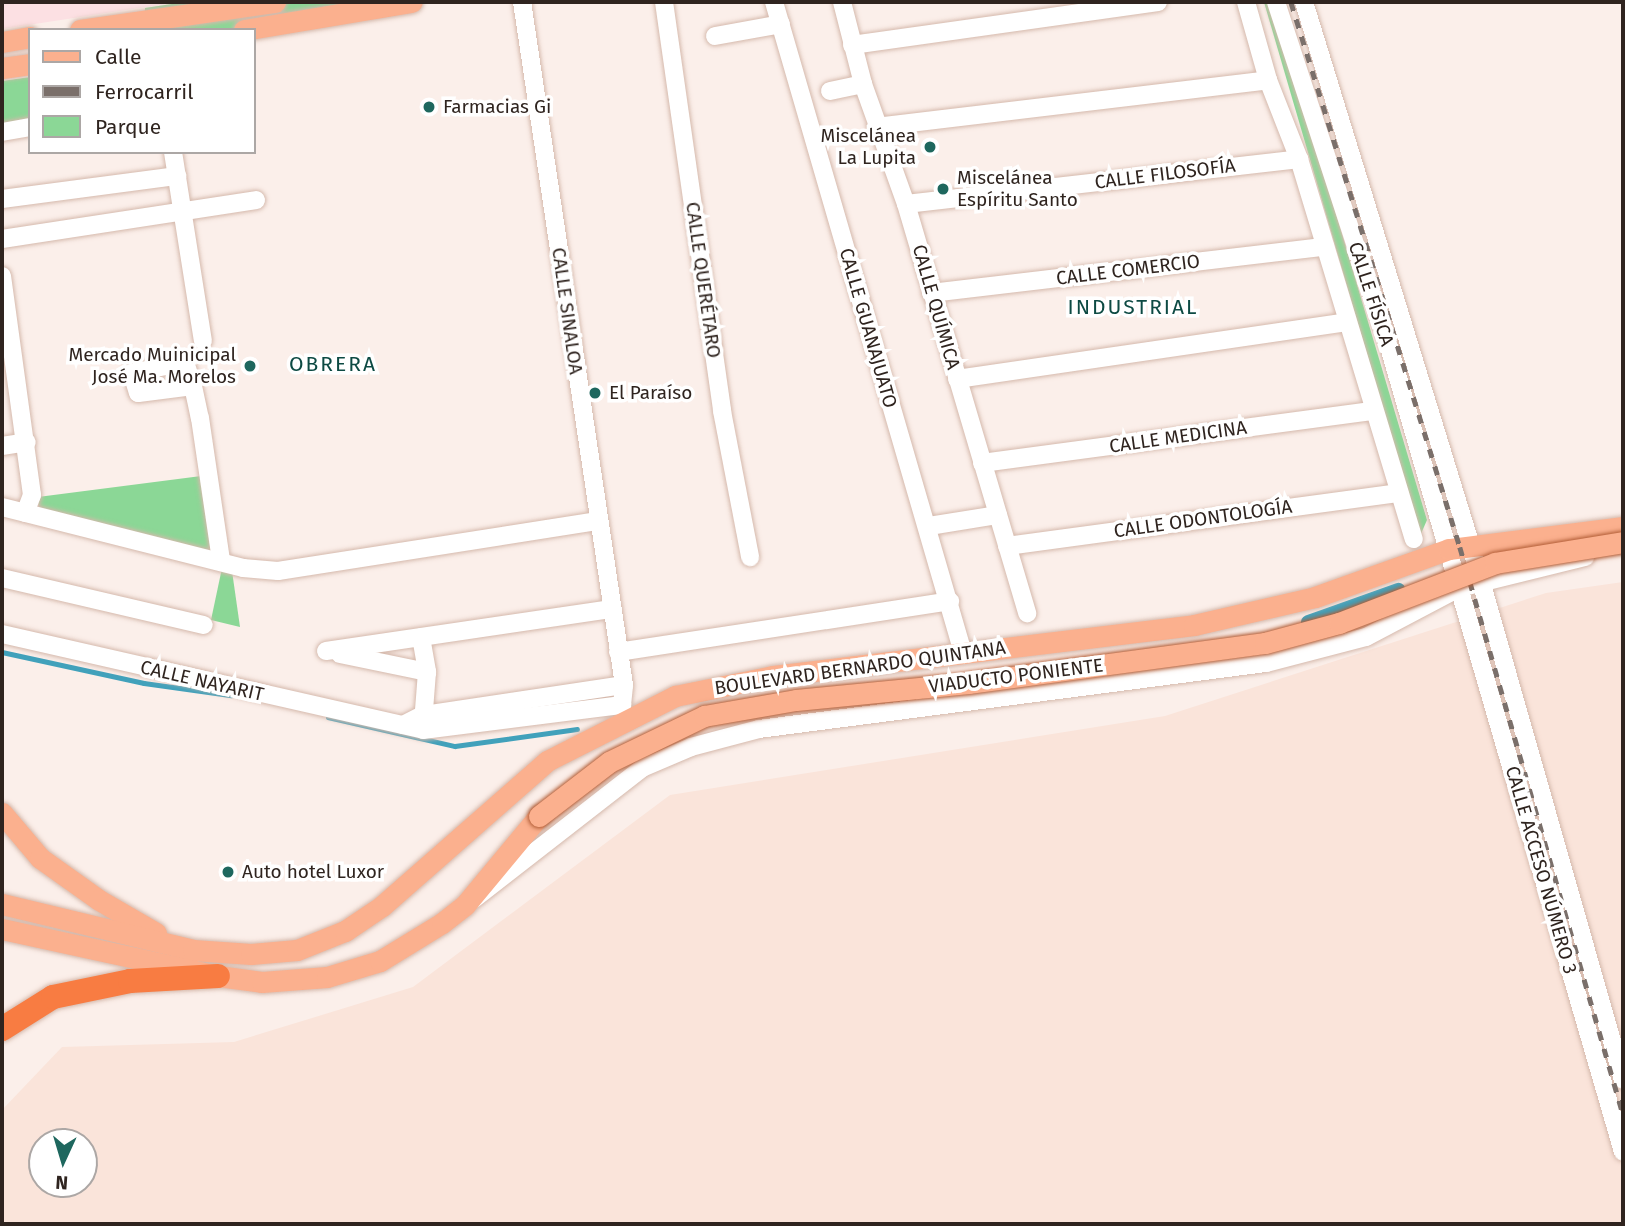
<!DOCTYPE html>
<html>
<head>
<meta charset="utf-8">
<style>
  body { margin:0 }
  #map { position:relative; width:1625px; height:1226px; overflow:hidden; background:#fbefea; font-family:"Fira Sans",sans-serif }
  div>[style] { position:absolute }
  .commercial>* { inset:0; background:#fce0e3 }
  .built>* { inset:0; background:#fae4da }
  .green>* { inset:0; background:#8bd796 }
  .stream>* { height:4.5px; margin:-2.25px; padding:0 2.25px; transform-origin:2.25px; border-radius:2.25px; background:#41a1bb }
  .canal>* { height:14px; margin:-7px; padding:0 7px; transform-origin:7px; border-radius:7px; background:#41a1bb }
  .roads { filter:drop-shadow(0 0 2px #d5b9ac) drop-shadow(0 0 2px #d5b9ac) }
  .minor>* { height:18px; margin:-9px; padding:0 9px; transform-origin:9px; border-radius:9px; background:#fff }
  .major>* { height:21px; margin:-10.5px; padding:0 10.5px; transform-origin:10.5px; border-radius:10.5px; background:#fbb08e }
  .highway>* { height:24px; margin:-12px; padding:0 12px; transform-origin:12px; border-radius:12px; background:#f87c42 }
  .rail>* { height:4.5px; margin-top:-2.25px; transform-origin:0; background:repeating-linear-gradient(90deg,#7a6f6a 0 9px,transparent 0 18px) }
  .bridges { filter:drop-shadow(0 0 2px #b25d36) drop-shadow(0 0 2px #b25d36) }
  .major-bridge>* { height:21px; margin:-10.5px; padding:0 10.5px; transform-origin:10.5px; border-radius:10.5px; background:#fbb08e }
  .dots>* { width:19px; height:19px; translate:-50% -50%; box-sizing:border-box; border:4px solid #fff; border-radius:50% }
  span { translate:-50% -50%; white-space:nowrap; text-align:center; line-height:1.15; -webkit-text-stroke:7px #fff; paint-order:stroke }
  .poi-label { font-size:19px; color:#2f241f }
  .left { translate:0 -50%; text-align:left }
  .right { translate:-100% -50%; text-align:right }
  .street-label { font-size:19px; color:#2f241f }
  .neighbourhood-label { font-size:21px; color:#0d4a43; letter-spacing:2px }
  .frame { position:absolute; inset:0; border:4px solid #2f241f; pointer-events:none }
  .legend { position:absolute; left:28px; top:28px; width:228px; height:126px; box-sizing:border-box; background:#fff; border:2px solid #aca7a5; margin:0; padding:9px 12px; list-style:none; font-size:21px; color:#2f241f }
  .legend li { display:flex; align-items:center; gap:14px; height:35px }
  .legend b { width:35px; border:2px solid #aca7a5 }
  .north { position:absolute; left:28px; top:1128px; width:70px; height:70px; box-sizing:border-box; background:#fff; border:2px solid #aca7a5; border-radius:50%; rotate:184deg; font-size:19px; font-weight:700; line-height:28px; text-align:center; color:#2f241f }
  .north::after { content:''; display:block; margin:auto; width:24px; height:32px; background:#1e675e; clip-path:polygon(50% 0,100% 100%,50% 72%,0 100%) }
</style>
</head>
<body>
<div id="map">
  <div class="commercial">
    <div style="clip-path:polygon(2px 2px,178px 2px,2px 29px)"></div>
  </div>
  <div class="built">
    <div style="clip-path:polygon(evenodd,1623px 582px,1623px 1224px,2px 1224px,2px 1110px,62px 1047px,234px 1042px,413px 987px,670px 795px,1165px 716px,1546px 593px,1623px 582px,42px 1142px,84px 1142px,84px 1184px,42px 1184px,42px 1142px)"></div>
  </div>
  <div class="green">
    <div style="clip-path:polygon(185px 2px,392px 2px,223px 30px,95px 30px,144px 23px,145px 8px)"></div>
    <div style="clip-path:polygon(1264px 2px,1273px 2px,1427px 520px,1420px 536px)"></div>
    <div style="clip-path:polygon(30px 77px,30px 125px,2px 129px,2px 81px)"></div>
    <div style="clip-path:polygon(209px 475px,220px 553px,39px 512px,38px 497px)"></div>
    <div style="clip-path:polygon(222px 568px,232px 571px,240px 627px,211px 620px)"></div>
  </div>
  <div class="stream">
    <div style="left:2px;top:652px;width:145px;rotate:12.3deg"></div>
    <div style="left:144px;top:683px;width:88px;rotate:7.9deg"></div>
    <div style="left:328px;top:717px;width:130px;rotate:12.9deg"></div>
    <div style="left:455px;top:746px;width:123px;rotate:-7.9deg"></div>
  </div>
  <div class="canal">
    <div style="left:1308px;top:622px;width:96px;rotate:-19.6deg"></div>
  </div>
  <div class="roads">
    <div class="minor">
      <div style="left:664px;top:2px;width:413px;rotate:81.9deg"></div>
      <div style="left:722px;top:411px;width:149px;rotate:79.1deg"></div>
      <div style="left:774px;top:2px;width:678px;rotate:73.81deg"></div>
      <div style="left:842px;top:2px;width:85px;rotate:75.6deg"></div>
      <div style="left:863px;top:84px;width:127px;rotate:70.3deg"></div>
      <div style="left:906px;top:204px;width:427px;rotate:73.5deg"></div>
      <div style="left:1246px;top:2px;width:81px;rotate:74.2deg"></div>
      <div style="left:1268px;top:80px;width:85px;rotate:68.6deg"></div>
      <div style="left:1299px;top:159px;width:397px;rotate:73.2deg"></div>
      <div style="left:1276px;top:2px;width:363px;rotate:71.9deg"></div>
      <div style="left:1389px;top:347px;width:838px;rotate:73.79deg"></div>
      <div style="left:1304px;top:2px;width:569px;rotate:72.93deg"></div>
      <div style="left:1471px;top:546px;width:555px;rotate:74.11deg"></div>
      <div style="left:715px;top:36px;width:67px;rotate:-10.3deg"></div>
      <div style="left:852px;top:45px;width:309px;rotate:-8deg"></div>
      <div style="left:830px;top:91px;width:34px;rotate:-12deg"></div>
      <div style="left:876px;top:127px;width:395px;rotate:-6.8deg"></div>
      <div style="left:2px;top:132px;width:28px;rotate:-10deg"></div>
      <div style="left:173px;top:152px;width:191px;rotate:81deg"></div>
      <div style="left:2px;top:199px;width:177px;rotate:-7.5deg"></div>
      <div style="left:906px;top:204px;width:396px;rotate:-6.5deg"></div>
      <div style="left:2px;top:239px;width:257px;rotate:-8.7deg"></div>
      <div style="left:2px;top:276px;width:221px;rotate:82.2deg"></div>
      <div style="left:32px;top:495px;width:19px;rotate:111deg"></div>
      <div style="left:931px;top:293px;width:397px;rotate:-6.7deg"></div>
      <div style="left:957px;top:379px;width:394px;rotate:-8.3deg"></div>
      <div style="left:193px;top:386px;width:55px;rotate:172.7deg"></div>
      <div style="left:138px;top:393px;width:21px;rotate:-107deg"></div>
      <div style="left:132px;top:373px;width:54px;rotate:-11.7deg"></div>
      <div style="left:185px;top:362px;width:25px;rotate:72deg"></div>
      <div style="left:193px;top:386px;width:33px;rotate:78deg"></div>
      <div style="left:200px;top:418px;width:144px;rotate:81.6deg"></div>
      <div style="left:2px;top:446px;width:25px;rotate:-9deg"></div>
      <div style="left:982px;top:463px;width:395px;rotate:-7.6deg"></div>
      <div style="left:2px;top:507px;width:249px;rotate:14.2deg"></div>
      <div style="left:243px;top:568px;width:35px;rotate:5deg"></div>
      <div style="left:278px;top:571px;width:324px;rotate:-8.9deg"></div>
      <div style="left:929px;top:526px;width:70px;rotate:-9.1deg"></div>
      <div style="left:1007px;top:546px;width:396px;rotate:-7.7deg"></div>
      <div style="left:2px;top:578px;width:207px;rotate:13.1deg"></div>
      <div style="left:2px;top:634px;width:432px;rotate:12.8deg"></div>
      <div style="left:423px;top:730px;width:201px;rotate:-7.2deg"></div>
      <div style="left:622px;top:705px;width:20px;rotate:-84deg"></div>
      <div style="left:624px;top:685px;width:691px;rotate:-98.49deg"></div>
      <div style="left:421px;top:637px;width:36px;rotate:80deg"></div>
      <div style="left:427px;top:672px;width:51px;rotate:94.5deg"></div>
      <div style="left:326px;top:651px;width:289px;rotate:-8.4deg"></div>
      <div style="left:618px;top:652px;width:336px;rotate:-8.7deg"></div>
      <div style="left:340px;top:654px;width:89px;rotate:11.7deg"></div>
      <div style="left:403px;top:725px;width:22px;rotate:-27deg"></div>
      <div style="left:423px;top:715px;width:203px;rotate:-8.5deg"></div>
      <div style="left:474px;top:899px;width:213px;rotate:-37.9deg"></div>
      <div style="left:642px;top:768px;width:53px;rotate:-23.2deg"></div>
      <div style="left:691px;top:747px;width:70px;rotate:-14.8deg"></div>
      <div style="left:759px;top:729px;width:511px;rotate:-7.42deg"></div>
      <div style="left:1266px;top:663px;width:103px;rotate:-14.6deg"></div>
      <div style="left:1366px;top:637px;width:105px;rotate:-27.8deg"></div>
      <div style="left:1459px;top:588px;width:130px;rotate:-13.8deg"></div>
    </div>
    <div class="major">
      <div style="left:80px;top:30px;width:197px;rotate:-8.2deg"></div>
      <div style="left:244px;top:30px;width:170px;rotate:-9.5deg"></div>
      <div style="left:2px;top:42px;width:28px;rotate:-10deg"></div>
      <div style="left:2px;top:68px;width:28px;rotate:-8deg"></div>
      <div style="left:2px;top:813px;width:59px;rotate:49.8deg"></div>
      <div style="left:40px;top:858px;width:72px;rotate:35.4deg"></div>
      <div style="left:99px;top:900px;width:66px;rotate:30.1deg"></div>
      <div style="left:2px;top:904px;width:196px;rotate:13.5deg"></div>
      <div style="left:193px;top:950px;width:58px;rotate:3.9deg"></div>
      <div style="left:251px;top:954px;width:46px;rotate:-5deg"></div>
      <div style="left:297px;top:950px;width:52px;rotate:-21.6deg"></div>
      <div style="left:345px;top:931px;width:45px;rotate:-34deg"></div>
      <div style="left:382px;top:906px;width:220px;rotate:-41.3deg"></div>
      <div style="left:547px;top:761px;width:144px;rotate:-26.9deg"></div>
      <div style="left:675px;top:696px;width:100px;rotate:-11.5deg"></div>
      <div style="left:773px;top:676px;width:424px;rotate:-6.9deg"></div>
      <div style="left:1194px;top:625px;width:124px;rotate:-13deg"></div>
      <div style="left:1315px;top:597px;width:142px;rotate:-19.7deg"></div>
      <div style="left:1449px;top:549px;width:175px;rotate:-7.2deg"></div>
      <div style="left:2px;top:929px;width:221px;rotate:12.3deg"></div>
      <div style="left:218px;top:976px;width:44px;rotate:7.8deg"></div>
      <div style="left:262px;top:982px;width:65px;rotate:-4.4deg"></div>
      <div style="left:327px;top:977px;width:55px;rotate:-16.8deg"></div>
      <div style="left:380px;top:961px;width:73px;rotate:-31.5deg"></div>
      <div style="left:442px;top:923px;width:29px;rotate:-38deg"></div>
      <div style="left:465px;top:905px;width:116px;rotate:-50.3deg"></div>
    </div>
    <div class="highway">
      <div style="left:2px;top:1029px;width:60px;rotate:-32.1deg"></div>
      <div style="left:53px;top:997px;width:79px;rotate:-11.7deg"></div>
      <div style="left:130px;top:981px;width:88px;rotate:-3.3deg"></div>
    </div>
  </div>
  <div class="rail">
    <div style="left:1291px;top:2px;width:571px;rotate:72.77deg"></div>
    <div style="left:1460px;top:547px;width:590px;rotate:73.96deg"></div>
  </div>
  <div class="bridges">
    <div class="major-bridge">
      <div style="left:539px;top:816px;width:88px;rotate:-37.6deg"></div>
      <div style="left:609px;top:762px;width:106px;rotate:-25.8deg"></div>
      <div style="left:704px;top:716px;width:93px;rotate:-9.9deg"></div>
      <div style="left:796px;top:700px;width:173px;rotate:-5.6deg"></div>
      <div style="left:968px;top:683px;width:300px;rotate:-7.7deg"></div>
      <div style="left:1265px;top:643px;width:77px;rotate:-15.1deg"></div>
      <div style="left:1339px;top:623px;width:167px;rotate:-21deg"></div>
      <div style="left:1495px;top:563px;width:130px;rotate:-9.3deg"></div>
    </div>
  </div>
  <div class="dots">
    <div style="left:429px;top:107px;background:#1e675e"></div>
    <div style="left:930px;top:147px;background:#1e675e"></div>
    <div style="left:943px;top:189px;background:#1e675e"></div>
    <div style="left:250px;top:366px;background:#1e675e"></div>
    <div style="left:595px;top:393px;background:#1e675e"></div>
    <div style="left:228px;top:872px;background:#1e675e"></div>
  </div>
  <div class="poi-label">
    <span class="left" style="left:443px;top:107px">Farmacias Gi</span>
    <span class="right" style="left:916px;top:147px">Miscelánea<br>La Lupita</span>
    <span class="left" style="left:957px;top:189px">Miscelánea<br>Espíritu Santo</span>
    <span class="right" style="left:236px;top:366px">Mercado Muinicipal<br>José Ma. Morelos</span>
    <span class="left" style="left:609px;top:393px">El Paraíso</span>
    <span class="left" style="left:242px;top:872px">Auto hotel Luxor</span>
  </div>
  <div class="street-label">
    <span style="left:1165px;top:174px;rotate:-7deg">CALLE FILOSOFÍA</span>
    <span style="left:1128px;top:270px;rotate:-7deg">CALLE COMERCIO</span>
    <span style="left:703px;top:280px;rotate:82deg">CALLE QUERÉTARO</span>
    <span style="left:1371px;top:294px;rotate:72deg">CALLE FÍSICA</span>
    <span style="left:936px;top:307px;rotate:74deg">CALLE QUÍMICA</span>
    <span style="left:567px;top:311px;rotate:82deg">CALLE SINALOA</span>
    <span style="left:868px;top:328px;rotate:74deg">CALLE GUANAJUATO</span>
    <span style="left:1178px;top:437px;rotate:-8deg">CALLE MEDICINA</span>
    <span style="left:1203px;top:519px;rotate:-8deg">CALLE ODONTOLOGÍA</span>
    <span style="left:860px;top:668px;rotate:-8deg">BOULEVARD BERNARDO QUINTANA</span>
    <span style="left:1016px;top:676px;rotate:-7deg">VIADUCTO PONIENTE</span>
    <span style="left:202px;top:681px;rotate:13deg">CALLE NAYARIT</span>
    <span style="left:1541px;top:870px;rotate:74deg">CALLE ACCESO NÚMERO 3</span>
  </div>
  <div class="neighbourhood-label">
    <span style="left:1133px;top:307px">INDUSTRIAL</span>
    <span style="left:333px;top:364px">OBRERA</span>
  </div>
  <div class="frame"></div>
  <ul class="legend">
  <li><b style="height:9px;background:#fbb08e"></b>Calle</li>
  <li><b style="height:9px;background:#7a6f6a"></b>Ferrocarril</li>
  <li><b style="height:19px;background:#8bd796"></b>Parque</li>
  </ul>
  <div class="north">N</div>
</div>
</body>
</html>
